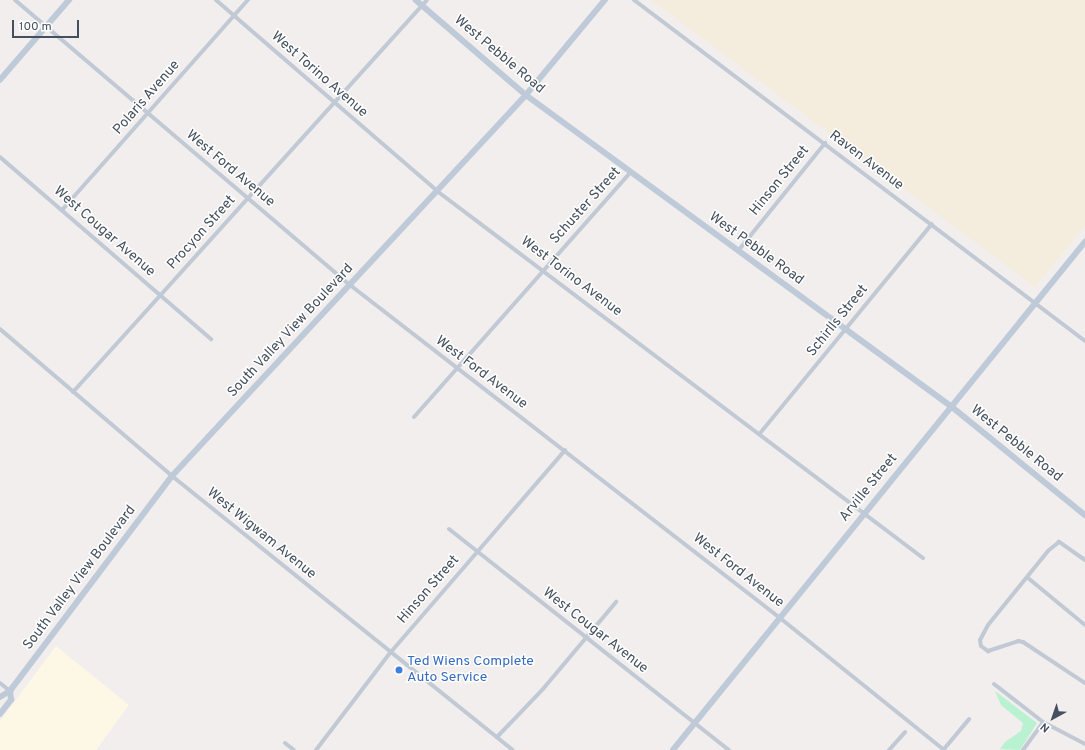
<!DOCTYPE html>
<html>
<head>
<meta charset="utf-8">
<style>
  body { margin:0 }
  #map { position:relative; width:1085px; height:750px; overflow:hidden; background:#f1eeed; font-family:Overpass,sans-serif }
  div>[style] { position:absolute }
  .commercial>* { inset:0; background:#fdf7e5 }
  .green>* { inset:0; background:#b8f2d1 }
  .sand>* { inset:0; background:#f4eddd }
  .street>* { height:4px; margin:-2px; padding:0 2px; transform-origin:2px; border-radius:2px; background:#c0c9d4 }
  .secondary>* { height:5.5px; margin:-2.75px; padding:0 2.75px; transform-origin:2.75px; border-radius:2.75px; background:#bfcad9 }
  .dots>* { width:11px; height:11px; translate:-50% -50%; box-sizing:border-box; border:2px solid #fff; border-radius:50% }
  span { translate:-50% -50%; white-space:nowrap; text-align:center; line-height:1.15; -webkit-text-stroke:3px #fff; paint-order:stroke }
  .street-label { font-size:14px; color:#44505d }
  .shop-label { font-size:14px; color:#366cbe }
  .left { translate:0 -50%; text-align:left }
  .north { position:absolute; left:1033px; top:698px; width:40px; height:40px; -webkit-text-stroke:3px #fff; paint-order:stroke; rotate:220deg; font-size:11px; font-weight:700; line-height:16px; text-align:center; color:#44505d }
  .north::after { content:''; display:block; margin:auto; width:14px; height:18px; background:#44505d; clip-path:polygon(50% 0,100% 100%,50% 72%,0 100%) }
  .scale { position:absolute; left:12px; top:20px; width:67px; height:18px; box-sizing:border-box; border:2px solid #44505d; border-top:0; padding-left:5px; font-size:12px; line-height:14px; white-space:nowrap; color:#44505d; -webkit-text-stroke:3px #fff; paint-order:stroke }
</style>
</head>
<body>
<div id="map">
  <div class="commercial">
    <div style="clip-path:polygon(56px 646px,129px 705px,96px 750px,0 750px,0 721px)"></div>
  </div>
  <div class="green">
    <div style="clip-path:polygon(995px 691px,1037px 723px,1020px 750px,1000px 749px,1005px 742px,1021px 731px,1023px 723px,1001px 705px)"></div>
  </div>
  <div class="sand">
    <div style="clip-path:polygon(651px 0,1085px 0,1085px 226px,1035px 287px)"></div>
  </div>
  <div class="street">
    <div style="left:15px;top:0;width:440px;rotate:40.4deg"></div>
    <div style="left:350px;top:285px;width:544px;rotate:37.75deg"></div>
    <div style="left:780px;top:618px;width:211px;rotate:38.8deg"></div>
    <div style="left:216px;top:0;width:292px;rotate:40.8deg"></div>
    <div style="left:437px;top:191px;width:609px;rotate:37.06deg"></div>
    <div style="left:634px;top:0;width:565px;rotate:37.09deg"></div>
    <div style="left:0;top:157px;width:279px;rotate:40.8deg"></div>
    <div style="left:62px;top:210px;width:281px;rotate:-48.5deg"></div>
    <div style="left:738px;top:251px;width:139px;rotate:-51.1deg"></div>
    <div style="left:0;top:329px;width:226px;rotate:40.5deg"></div>
    <div style="left:172px;top:476px;width:437px;rotate:38.8deg"></div>
    <div style="left:73px;top:392px;width:528px;rotate:-47.92deg"></div>
    <div style="left:414px;top:417px;width:327px;rotate:-48.5deg"></div>
    <div style="left:761px;top:432px;width:269px;rotate:-50.6deg"></div>
    <div style="left:449px;top:529px;width:357px;rotate:38.3deg"></div>
    <div style="left:1085px;top:560px;width:32px;rotate:-145deg"></div>
    <div style="left:1059px;top:542px;width:14px;rotate:141deg"></div>
    <div style="left:1048px;top:551px;width:95px;rotate:129deg"></div>
    <div style="left:988px;top:625px;width:17px;rotate:118deg"></div>
    <div style="left:980px;top:640px;width:6px;rotate:81deg"></div>
    <div style="left:981px;top:646px;width:9px;rotate:36deg"></div>
    <div style="left:988px;top:651px;width:32px;rotate:-18deg"></div>
    <div style="left:1018px;top:641px;width:5px;rotate:11deg"></div>
    <div style="left:1023px;top:642px;width:74px;rotate:33.5deg"></div>
    <div style="left:1028px;top:578px;width:74px;rotate:39.5deg"></div>
    <div style="left:0;top:683px;width:13px;rotate:39deg"></div>
    <div style="left:994px;top:684px;width:62px;rotate:37.8deg"></div>
    <div style="left:1043px;top:722px;width:47px;rotate:27.6deg"></div>
    <div style="left:497px;top:737px;width:66px;rotate:-46.2deg"></div>
    <div style="left:543px;top:689px;width:114px;rotate:-50deg"></div>
    <div style="left:285px;top:743px;width:11px;rotate:38deg"></div>
    <div style="left:944px;top:749px;width:39px;rotate:-50deg"></div>
    <div style="left:316px;top:750px;width:122px;rotate:-52.7deg"></div>
    <div style="left:390px;top:653px;width:268px;rotate:-49.2deg"></div>
    <div style="left:889px;top:750px;width:24px;rotate:-48deg"></div>
    <div style="left:1023px;top:750px;width:34px;rotate:-54deg"></div>
  </div>
  <div class="secondary">
    <div style="left:416px;top:0;width:145px;rotate:40.8deg"></div>
    <div style="left:526px;top:95px;width:527px;rotate:36.2deg"></div>
    <div style="left:951px;top:406px;width:173px;rotate:39.1deg"></div>
    <div style="left:0;top:80px;width:106px;rotate:-49.2deg"></div>
    <div style="left:0;top:697px;width:12px;rotate:-31deg"></div>
    <div style="left:10px;top:691px;width:269px;rotate:-53deg"></div>
    <div style="left:172px;top:476px;width:520px;rotate:-47.1deg"></div>
    <div style="left:526px;top:95px;width:124px;rotate:-50.3deg"></div>
    <div style="left:0;top:714px;width:18px;rotate:-52deg"></div>
    <div style="left:11px;top:700px;width:9px;rotate:-96deg"></div>
    <div style="left:673px;top:750px;width:654px;rotate:-50.96deg"></div>
  </div>
  <div class="dots">
    <div style="left:399px;top:670px;background:#3f7fe0"></div>
  </div>
  <div class="street-label">
    <span style="left:499px;top:55px;rotate:40deg">West Pebble Road</span>
    <span style="left:319px;top:75px;rotate:41deg">West Torino Avenue</span>
    <span style="left:147px;top:98px;rotate:-49deg">Polaris Avenue</span>
    <span style="left:866px;top:161px;rotate:37deg">Raven Avenue</span>
    <span style="left:230px;top:169px;rotate:40deg">West Ford Avenue</span>
    <span style="left:780px;top:181px;rotate:-51deg">Hinson Street</span>
    <span style="left:586px;top:206px;rotate:-48deg">Schuster Street</span>
    <span style="left:104px;top:232px;rotate:41deg">West Cougar Avenue</span>
    <span style="left:202px;top:233px;rotate:-48deg">Procyon Street</span>
    <span style="left:756px;top:249px;rotate:36deg">West Pebble Road</span>
    <span style="left:571px;top:277px;rotate:37deg">West Torino Avenue</span>
    <span style="left:838px;top:321px;rotate:-51deg">Schirlls Street</span>
    <span style="left:291px;top:331px;rotate:-47deg">South Valley View Boulevard</span>
    <span style="left:481px;top:373px;rotate:37deg">West Ford Avenue</span>
    <span style="left:1016px;top:444px;rotate:39deg">West Pebble Road</span>
    <span style="left:869px;top:488px;rotate:-51deg">Arville Street</span>
    <span style="left:261px;top:534px;rotate:39deg">West Wigwam Avenue</span>
    <span style="left:738px;top:571px;rotate:38deg">West Ford Avenue</span>
    <span style="left:80px;top:578px;rotate:-53deg">South Valley View Boulevard</span>
    <span style="left:429px;top:590px;rotate:-49deg">Hinson Street</span>
    <span style="left:595px;top:631px;rotate:38deg">West Cougar Avenue</span>
  </div>
  <div class="shop-label">
    <span class="left" style="left:407px;top:670px">Ted Wiens Complete<br>Auto Service</span>
  </div>
  <div class="north">N</div>
  <div class="scale">100 m</div>
</div>
</body>
</html>
